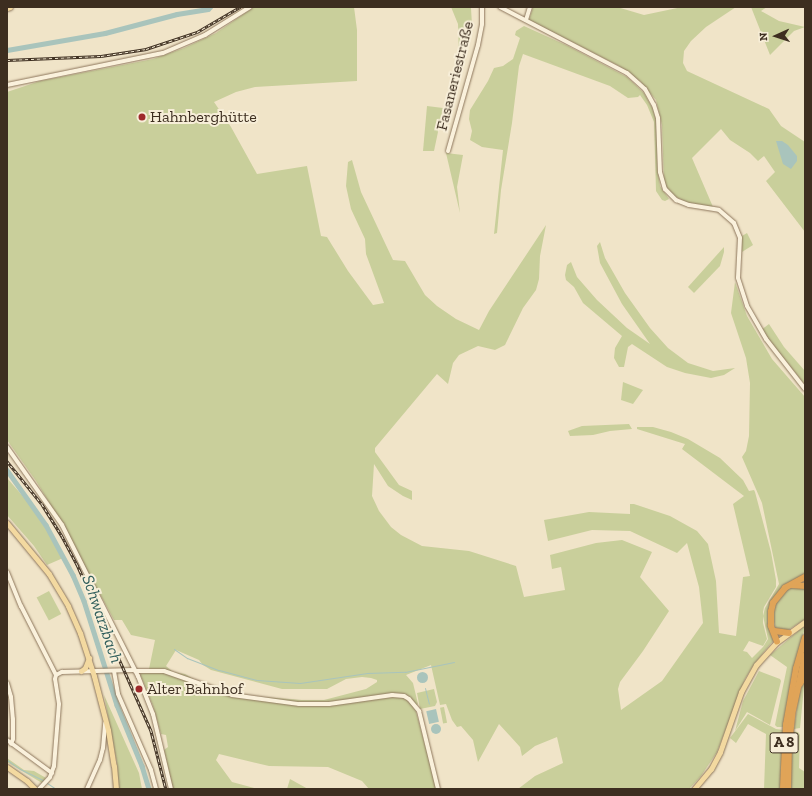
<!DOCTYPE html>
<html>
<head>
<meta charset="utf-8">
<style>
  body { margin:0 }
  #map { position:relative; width:812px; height:796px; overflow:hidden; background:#f0e4c8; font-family:"Zilla Slab",serif }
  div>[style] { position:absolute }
  .green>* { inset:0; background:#c9cf9b; transform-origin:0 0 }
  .water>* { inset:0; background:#a9c4bc; transform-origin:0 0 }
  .round { border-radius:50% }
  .stream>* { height:1px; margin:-0.5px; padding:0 0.5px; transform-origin:0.5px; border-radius:0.5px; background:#a9c4bc }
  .river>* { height:4.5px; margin:-2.25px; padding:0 2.25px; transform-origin:2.25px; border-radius:2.25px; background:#a9c4bc }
  .roads { filter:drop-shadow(0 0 1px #8d765c) drop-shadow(0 0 1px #8d765c) }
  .minor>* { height:4px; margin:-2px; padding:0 2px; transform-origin:2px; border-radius:2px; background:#faf1dc }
  .major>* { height:5px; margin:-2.5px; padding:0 2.5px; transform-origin:2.5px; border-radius:2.5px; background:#f3d9a0 }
  .highway>* { height:5.5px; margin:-2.75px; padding:0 2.75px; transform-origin:2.75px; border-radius:2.75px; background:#e0a458 }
  .rail>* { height:2.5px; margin-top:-1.25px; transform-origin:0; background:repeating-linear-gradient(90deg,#f7eed8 0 3px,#3d2e20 0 6px); box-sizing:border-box; border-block:1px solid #3d2e20 }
  .dots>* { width:11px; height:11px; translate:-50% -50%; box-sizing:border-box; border:2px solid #f7eed8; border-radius:50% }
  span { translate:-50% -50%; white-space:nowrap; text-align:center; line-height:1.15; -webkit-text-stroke:4px #f7eed8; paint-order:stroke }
  .shield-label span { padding:1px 3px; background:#f7eed8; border:1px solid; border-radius:3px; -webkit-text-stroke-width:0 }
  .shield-label { font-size:15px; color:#3d2e20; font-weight:700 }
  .street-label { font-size:16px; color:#3d2e20 }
  .poi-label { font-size:16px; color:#3d2e20 }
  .left { translate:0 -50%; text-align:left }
  .water-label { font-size:17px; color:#2f5d5a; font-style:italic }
  .frame { position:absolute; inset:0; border:8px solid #3d2e20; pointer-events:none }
  .north { position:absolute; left:756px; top:16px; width:40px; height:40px; -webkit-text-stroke:3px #f7eed8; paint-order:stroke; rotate:267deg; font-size:11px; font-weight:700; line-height:16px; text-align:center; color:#3d2e20 }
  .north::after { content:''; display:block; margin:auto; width:14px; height:18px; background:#3d2e20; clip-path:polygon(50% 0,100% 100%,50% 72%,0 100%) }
</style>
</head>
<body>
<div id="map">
  <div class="green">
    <div style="clip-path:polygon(evenodd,254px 7px,354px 7px,357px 30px,357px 81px,255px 87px,236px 92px,214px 102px,231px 127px,257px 174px,307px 166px,321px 236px,327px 237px,348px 271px,373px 305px,384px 303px,366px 254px,365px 239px,351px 209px,346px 186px,348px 162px,352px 160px,361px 192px,393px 260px,405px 261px,425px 295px,437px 306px,456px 319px,479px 330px,489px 311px,546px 225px,540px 256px,539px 279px,536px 290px,523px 308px,505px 345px,495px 350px,478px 346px,459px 355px,453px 363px,448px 384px,437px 374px,375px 448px,375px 452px,399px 485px,412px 491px,412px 500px,403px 496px,388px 486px,374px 464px,372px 496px,379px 511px,391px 527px,401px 535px,422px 546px,469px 551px,516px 566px,524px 597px,565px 590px,561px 567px,552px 569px,550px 555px,596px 543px,622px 540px,652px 552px,640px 577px,669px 611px,643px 651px,620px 682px,618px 689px,621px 710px,662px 681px,703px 623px,699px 587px,687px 543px,677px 553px,630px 531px,592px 530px,548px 541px,544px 520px,589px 512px,630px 514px,630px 504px,634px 504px,670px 516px,697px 531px,708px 544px,716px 581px,719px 633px,736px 636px,743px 577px,750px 576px,733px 504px,744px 496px,682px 449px,685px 444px,637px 429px,637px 427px,653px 427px,671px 432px,688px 439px,720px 458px,743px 480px,749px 491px,754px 490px,755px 492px,771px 552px,776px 580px,776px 587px,764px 607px,763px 612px,763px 623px,767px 639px,763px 646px,749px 641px,743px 651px,747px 652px,752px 658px,763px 647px,768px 639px,763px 616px,765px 608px,779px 584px,762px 503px,742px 457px,746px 451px,749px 436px,750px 383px,746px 358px,731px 313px,735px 282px,747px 316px,772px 359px,805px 397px,805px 575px,784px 586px,772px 602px,773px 641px,754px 664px,745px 679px,717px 752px,701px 776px,689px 789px,518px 789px,535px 776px,563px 763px,557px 737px,535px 746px,522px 756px,520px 747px,499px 724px,478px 762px,473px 740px,461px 726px,457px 727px,452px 720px,446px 704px,440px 705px,431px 665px,406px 675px,413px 683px,418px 704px,415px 708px,437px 789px,369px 789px,362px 781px,328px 767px,269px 766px,219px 754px,216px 760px,232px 782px,258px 789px,173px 789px,164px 750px,168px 747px,166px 735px,161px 734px,153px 706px,140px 674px,149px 669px,155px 640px,131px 635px,122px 620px,114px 620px,58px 517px,36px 481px,7px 440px,7px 92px,40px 81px,153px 59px,184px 48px,216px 33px,254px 7px,176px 650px,199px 660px,203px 665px,211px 670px,282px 689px,327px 689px,346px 679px,362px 677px,371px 678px,377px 680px,377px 682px,366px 689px,324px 700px,302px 700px,252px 696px,226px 691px,197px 681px,185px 674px,173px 672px,166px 666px,176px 650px)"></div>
    <div style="clip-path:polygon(451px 7px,471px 8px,472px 25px,467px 28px,459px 58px,458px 24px)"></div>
    <div style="clip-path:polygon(533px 7px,617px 7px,644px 15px,682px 7px,736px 7px,706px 27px,691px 41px,684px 51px,683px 63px,687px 71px,769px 109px,781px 126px,805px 142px,805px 232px,766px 181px,775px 172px,764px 156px,758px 161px,750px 153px,730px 140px,721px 129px,692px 158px,713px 207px,685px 202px,669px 193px,664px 181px,662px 125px,656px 100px,640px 81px,619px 66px,529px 20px)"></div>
    <div style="clip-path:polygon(751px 7px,767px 7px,761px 11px,779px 21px,805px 27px,794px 31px,770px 55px)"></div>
    <div style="clip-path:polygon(524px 26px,568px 46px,627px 77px,644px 93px,653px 109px,657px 124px,658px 171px,660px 186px,669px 199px,665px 201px,662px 200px,656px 191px,654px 122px,647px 105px,640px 95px,638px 97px,628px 98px,610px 86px,523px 54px,519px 66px,512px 123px,501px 190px,497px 233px,494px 234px,503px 150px,482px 147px,470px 140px,472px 131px,469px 119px,470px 110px,488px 81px,494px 68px,503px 66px,513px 59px,520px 38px,515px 35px,516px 31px)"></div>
    <div style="clip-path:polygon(427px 106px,443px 108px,434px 151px,423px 151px)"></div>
    <div style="clip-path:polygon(446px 153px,463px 155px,457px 187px,460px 213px)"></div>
    <div style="clip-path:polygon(747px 233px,753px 245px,742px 252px,742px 236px)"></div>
    <div style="clip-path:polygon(600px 242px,605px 258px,625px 293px,650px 328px,668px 348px,688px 363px,713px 371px,735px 368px,724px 375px,711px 378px,685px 373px,667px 367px,632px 344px,628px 347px,624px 367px,619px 367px,614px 358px,615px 348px,622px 336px,583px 303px,574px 287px,566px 280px,565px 275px,567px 265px,571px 262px,577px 277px,597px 300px,627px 328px,650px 344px,622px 304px,600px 263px,597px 246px)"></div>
    <div style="clip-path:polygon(724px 247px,724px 252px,720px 266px,694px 293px,688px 287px)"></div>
    <div style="clip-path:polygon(769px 324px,784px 347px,805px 371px,805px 385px,761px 330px)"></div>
    <div style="clip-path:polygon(623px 382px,643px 390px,633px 404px,621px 400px)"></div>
    <div style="clip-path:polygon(629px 424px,632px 429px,610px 431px,593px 435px,570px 436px,568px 431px,582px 426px)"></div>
    <div style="clip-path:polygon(7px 478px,27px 501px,57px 545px,63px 558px,47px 565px,34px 546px,7px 515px)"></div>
    <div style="clip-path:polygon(792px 586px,805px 587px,805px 619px,785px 632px,776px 629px,773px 618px,776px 602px,784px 591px)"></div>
    <div style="left:49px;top:591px;width:26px;height:14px;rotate:62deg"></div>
    <div style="clip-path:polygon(805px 622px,805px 628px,792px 673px,783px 727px,777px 727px,775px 725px,787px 667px,770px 655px,803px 627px)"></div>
    <div style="clip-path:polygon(759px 671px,780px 679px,781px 681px,770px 725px,747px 712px,735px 731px,743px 701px)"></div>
    <div style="clip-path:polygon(805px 677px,800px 728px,794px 729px,799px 694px)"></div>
    <div style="clip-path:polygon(434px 689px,437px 702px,435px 706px,420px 709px,417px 693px)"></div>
    <div style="clip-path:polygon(104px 695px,139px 773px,142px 789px,119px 789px,117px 763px)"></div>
    <div style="left:444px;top:707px;width:16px;height:4px;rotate:79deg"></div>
    <div style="clip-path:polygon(748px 714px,776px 729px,798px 732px,800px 735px,799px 768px,805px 772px,805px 789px,764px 789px,766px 734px,748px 724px,736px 743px,730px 738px)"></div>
    <div style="clip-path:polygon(7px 758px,24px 770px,34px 771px,46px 778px,42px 783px,7px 762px)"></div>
    <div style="clip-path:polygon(290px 779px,308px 789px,287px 789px)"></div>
  </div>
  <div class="water">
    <div style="clip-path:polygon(776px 141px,782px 141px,788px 145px,797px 156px,797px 161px,791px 169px,783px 164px)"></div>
    <div class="round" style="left:416.5px;top:671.5px;width:11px;height:11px"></div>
    <div style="left:436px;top:709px;width:13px;height:10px;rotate:77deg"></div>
    <div class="round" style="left:431px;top:724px;width:10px;height:10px"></div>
  </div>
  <div class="stream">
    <div style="left:174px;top:649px;width:16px;rotate:35deg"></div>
    <div style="left:187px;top:658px;width:34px;rotate:21deg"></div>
    <div style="left:219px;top:670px;width:39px;rotate:15deg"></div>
    <div style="left:257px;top:680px;width:43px;rotate:4deg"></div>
    <div style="left:300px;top:683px;width:68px;rotate:-8.5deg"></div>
    <div style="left:367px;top:673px;width:38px;rotate:-2deg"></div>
    <div style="left:405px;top:672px;width:50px;rotate:-11.5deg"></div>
    <div style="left:425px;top:688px;width:16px;rotate:76deg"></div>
    <div style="left:7px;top:760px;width:16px;rotate:35deg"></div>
    <div style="left:20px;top:769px;width:28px;rotate:26deg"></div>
    <div style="left:47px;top:783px;width:11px;rotate:34deg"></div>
  </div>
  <div class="river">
    <div style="left:7px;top:50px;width:99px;rotate:-9.8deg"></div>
    <div style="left:105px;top:33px;width:74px;rotate:-14.8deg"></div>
    <div style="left:177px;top:14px;width:31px;rotate:-9deg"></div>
    <div style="left:208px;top:9px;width:3px;rotate:-45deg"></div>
    <div style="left:7px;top:470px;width:67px;rotate:54.7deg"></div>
    <div style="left:46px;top:525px;width:57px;rotate:61.6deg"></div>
    <div style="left:73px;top:575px;width:28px;rotate:67deg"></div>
    <div style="left:84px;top:601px;width:109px;rotate:72.4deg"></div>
    <div style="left:117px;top:705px;width:66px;rotate:67.7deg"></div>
    <div style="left:142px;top:766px;width:24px;rotate:73deg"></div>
  </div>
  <div class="roads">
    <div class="minor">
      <div style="left:500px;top:7px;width:143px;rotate:27.5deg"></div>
      <div style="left:627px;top:73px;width:24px;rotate:42deg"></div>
      <div style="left:645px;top:89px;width:18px;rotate:61deg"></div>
      <div style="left:654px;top:105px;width:14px;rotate:73deg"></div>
      <div style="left:658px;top:118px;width:54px;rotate:87.9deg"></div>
      <div style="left:660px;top:172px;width:18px;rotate:74deg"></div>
      <div style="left:665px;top:189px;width:16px;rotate:45deg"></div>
      <div style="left:676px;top:200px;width:14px;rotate:21deg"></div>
      <div style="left:689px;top:205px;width:30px;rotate:9deg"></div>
      <div style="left:719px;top:210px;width:20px;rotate:41deg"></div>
      <div style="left:734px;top:223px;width:16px;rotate:68deg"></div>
      <div style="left:740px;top:238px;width:40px;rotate:92.9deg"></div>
      <div style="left:738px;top:278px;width:29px;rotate:72deg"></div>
      <div style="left:747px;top:306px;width:38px;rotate:60deg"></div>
      <div style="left:766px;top:339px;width:63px;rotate:52deg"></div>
      <div style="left:526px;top:20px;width:14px;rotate:-73deg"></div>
      <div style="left:7px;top:85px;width:159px;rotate:-11.6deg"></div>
      <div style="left:163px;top:53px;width:46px;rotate:-23.2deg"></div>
      <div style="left:205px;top:35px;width:53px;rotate:-31.9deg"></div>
      <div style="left:448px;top:151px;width:110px;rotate:-74.2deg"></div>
      <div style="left:478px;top:45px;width:21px;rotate:-79deg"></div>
      <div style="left:482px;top:24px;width:17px;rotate:-90deg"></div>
      <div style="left:7px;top:447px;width:95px;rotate:54.8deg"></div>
      <div style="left:62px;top:525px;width:169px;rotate:63.3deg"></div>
      <div style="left:138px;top:676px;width:41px;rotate:68.5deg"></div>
      <div style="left:153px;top:714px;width:77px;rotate:76.5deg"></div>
      <div style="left:7px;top:572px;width:37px;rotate:68deg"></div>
      <div style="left:21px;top:606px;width:77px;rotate:63.1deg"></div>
      <div style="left:114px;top:671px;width:23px;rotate:80deg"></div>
      <div style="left:118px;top:694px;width:83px;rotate:66.5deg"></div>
      <div style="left:151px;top:770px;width:20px;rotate:75deg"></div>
      <div style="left:135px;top:671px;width:29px"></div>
      <div style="left:164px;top:671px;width:72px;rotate:19.4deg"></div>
      <div style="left:232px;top:695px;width:68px;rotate:7.7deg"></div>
      <div style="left:299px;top:704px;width:30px"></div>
      <div style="left:329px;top:704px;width:64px;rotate:-8.1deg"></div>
      <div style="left:392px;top:695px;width:12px;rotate:5deg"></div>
      <div style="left:404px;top:696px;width:6px;rotate:31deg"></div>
      <div style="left:409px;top:699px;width:16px;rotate:50deg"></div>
      <div style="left:419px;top:711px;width:80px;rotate:76.3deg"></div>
      <div style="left:7px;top:683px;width:15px;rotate:74deg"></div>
      <div style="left:11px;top:697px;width:22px;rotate:85deg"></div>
      <div style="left:13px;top:719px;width:20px;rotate:90deg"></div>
      <div style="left:13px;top:739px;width:5px;rotate:112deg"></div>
      <div style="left:7px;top:740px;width:56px;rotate:36.3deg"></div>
      <div style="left:39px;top:789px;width:16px;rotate:-47deg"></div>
      <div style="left:50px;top:777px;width:12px;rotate:-70deg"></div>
      <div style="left:54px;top:766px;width:62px;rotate:-85.4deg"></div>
      <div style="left:59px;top:704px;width:25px;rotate:-99deg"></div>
      <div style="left:55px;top:679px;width:4px;rotate:-76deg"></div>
      <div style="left:56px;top:675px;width:7px;rotate:-27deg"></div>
      <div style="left:62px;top:672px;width:71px;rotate:-1.6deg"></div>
      <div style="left:87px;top:789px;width:32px;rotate:-66deg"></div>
      <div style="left:100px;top:760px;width:12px;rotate:-76deg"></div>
      <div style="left:103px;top:748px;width:25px;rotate:-85deg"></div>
    </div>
    <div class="major">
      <div style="left:7px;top:8px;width:3px;rotate:-18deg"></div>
      <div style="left:7px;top:523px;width:66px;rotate:50.5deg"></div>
      <div style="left:49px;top:574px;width:37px;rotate:59deg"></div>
      <div style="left:68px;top:606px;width:30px;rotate:66deg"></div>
      <div style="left:80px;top:633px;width:45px;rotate:72deg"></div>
      <div style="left:94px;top:676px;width:56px;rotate:75.5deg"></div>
      <div style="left:108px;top:730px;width:36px;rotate:81deg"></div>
      <div style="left:114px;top:766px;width:23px;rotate:85deg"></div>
      <div style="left:81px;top:671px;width:5px;rotate:-37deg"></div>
      <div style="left:85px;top:668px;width:11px;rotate:-68deg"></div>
      <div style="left:7px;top:767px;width:24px;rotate:35deg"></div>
      <div style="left:27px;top:781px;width:11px;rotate:45deg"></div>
      <div style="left:694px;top:789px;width:26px;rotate:-50deg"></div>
      <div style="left:711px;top:769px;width:19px;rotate:-62deg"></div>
      <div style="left:720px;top:752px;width:64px;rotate:-70.7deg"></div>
      <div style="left:741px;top:692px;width:31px;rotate:-61deg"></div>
      <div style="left:756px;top:665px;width:31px;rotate:-48deg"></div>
      <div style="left:777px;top:642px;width:34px;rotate:-36deg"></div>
    </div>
    <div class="highway">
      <div style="left:792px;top:585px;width:13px;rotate:4deg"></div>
      <div style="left:775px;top:631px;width:14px;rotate:8deg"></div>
      <div style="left:777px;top:642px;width:17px;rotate:-111deg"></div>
      <div style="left:771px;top:626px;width:14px;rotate:-90deg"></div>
      <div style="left:771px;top:612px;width:9px;rotate:-77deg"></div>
      <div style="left:773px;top:603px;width:19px;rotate:-51deg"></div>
      <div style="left:785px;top:588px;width:23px;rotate:-29deg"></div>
      <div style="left:800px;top:684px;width:10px;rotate:-61deg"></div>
      <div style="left:783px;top:789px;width:64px;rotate:-87.3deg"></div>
      <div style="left:786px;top:725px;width:57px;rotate:-79.9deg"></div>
      <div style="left:796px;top:669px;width:32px;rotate:-74deg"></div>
      <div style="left:788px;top:789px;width:43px;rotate:-88.7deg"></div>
      <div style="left:789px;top:746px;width:31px;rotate:-84deg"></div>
      <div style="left:792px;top:715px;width:60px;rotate:-77.6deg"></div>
    </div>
  </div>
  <div class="rail">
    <div style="left:7px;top:60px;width:94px;rotate:-2.4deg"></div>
    <div style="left:101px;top:56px;width:46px;rotate:-8.8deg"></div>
    <div style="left:146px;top:49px;width:54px;rotate:-18.4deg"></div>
    <div style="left:197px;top:32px;width:50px;rotate:-30.2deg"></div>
    <div style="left:7px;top:461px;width:55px;rotate:50.9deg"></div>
    <div style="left:42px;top:504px;width:38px;rotate:58deg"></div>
    <div style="left:62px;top:536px;width:32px;rotate:62deg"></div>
    <div style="left:77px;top:564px;width:182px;rotate:66deg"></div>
    <div style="left:151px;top:730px;width:61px;rotate:75.7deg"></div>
  </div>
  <div class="dots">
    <div style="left:142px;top:117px;background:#9e2a2b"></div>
    <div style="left:139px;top:689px;background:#9e2a2b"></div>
  </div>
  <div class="shield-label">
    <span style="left:784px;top:743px">A 8</span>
  </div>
  <div class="street-label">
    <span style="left:455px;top:76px;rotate:-76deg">Fasaneriestraße</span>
  </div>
  <div class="poi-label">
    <span class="left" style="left:150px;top:117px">Hahnberghütte</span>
    <span class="left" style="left:147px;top:689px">Alter Bahnhof</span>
  </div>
  <div class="water-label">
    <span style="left:102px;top:619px;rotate:71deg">Schwarzbach</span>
  </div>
  <div class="frame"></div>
  <div class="north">N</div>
</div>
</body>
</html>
